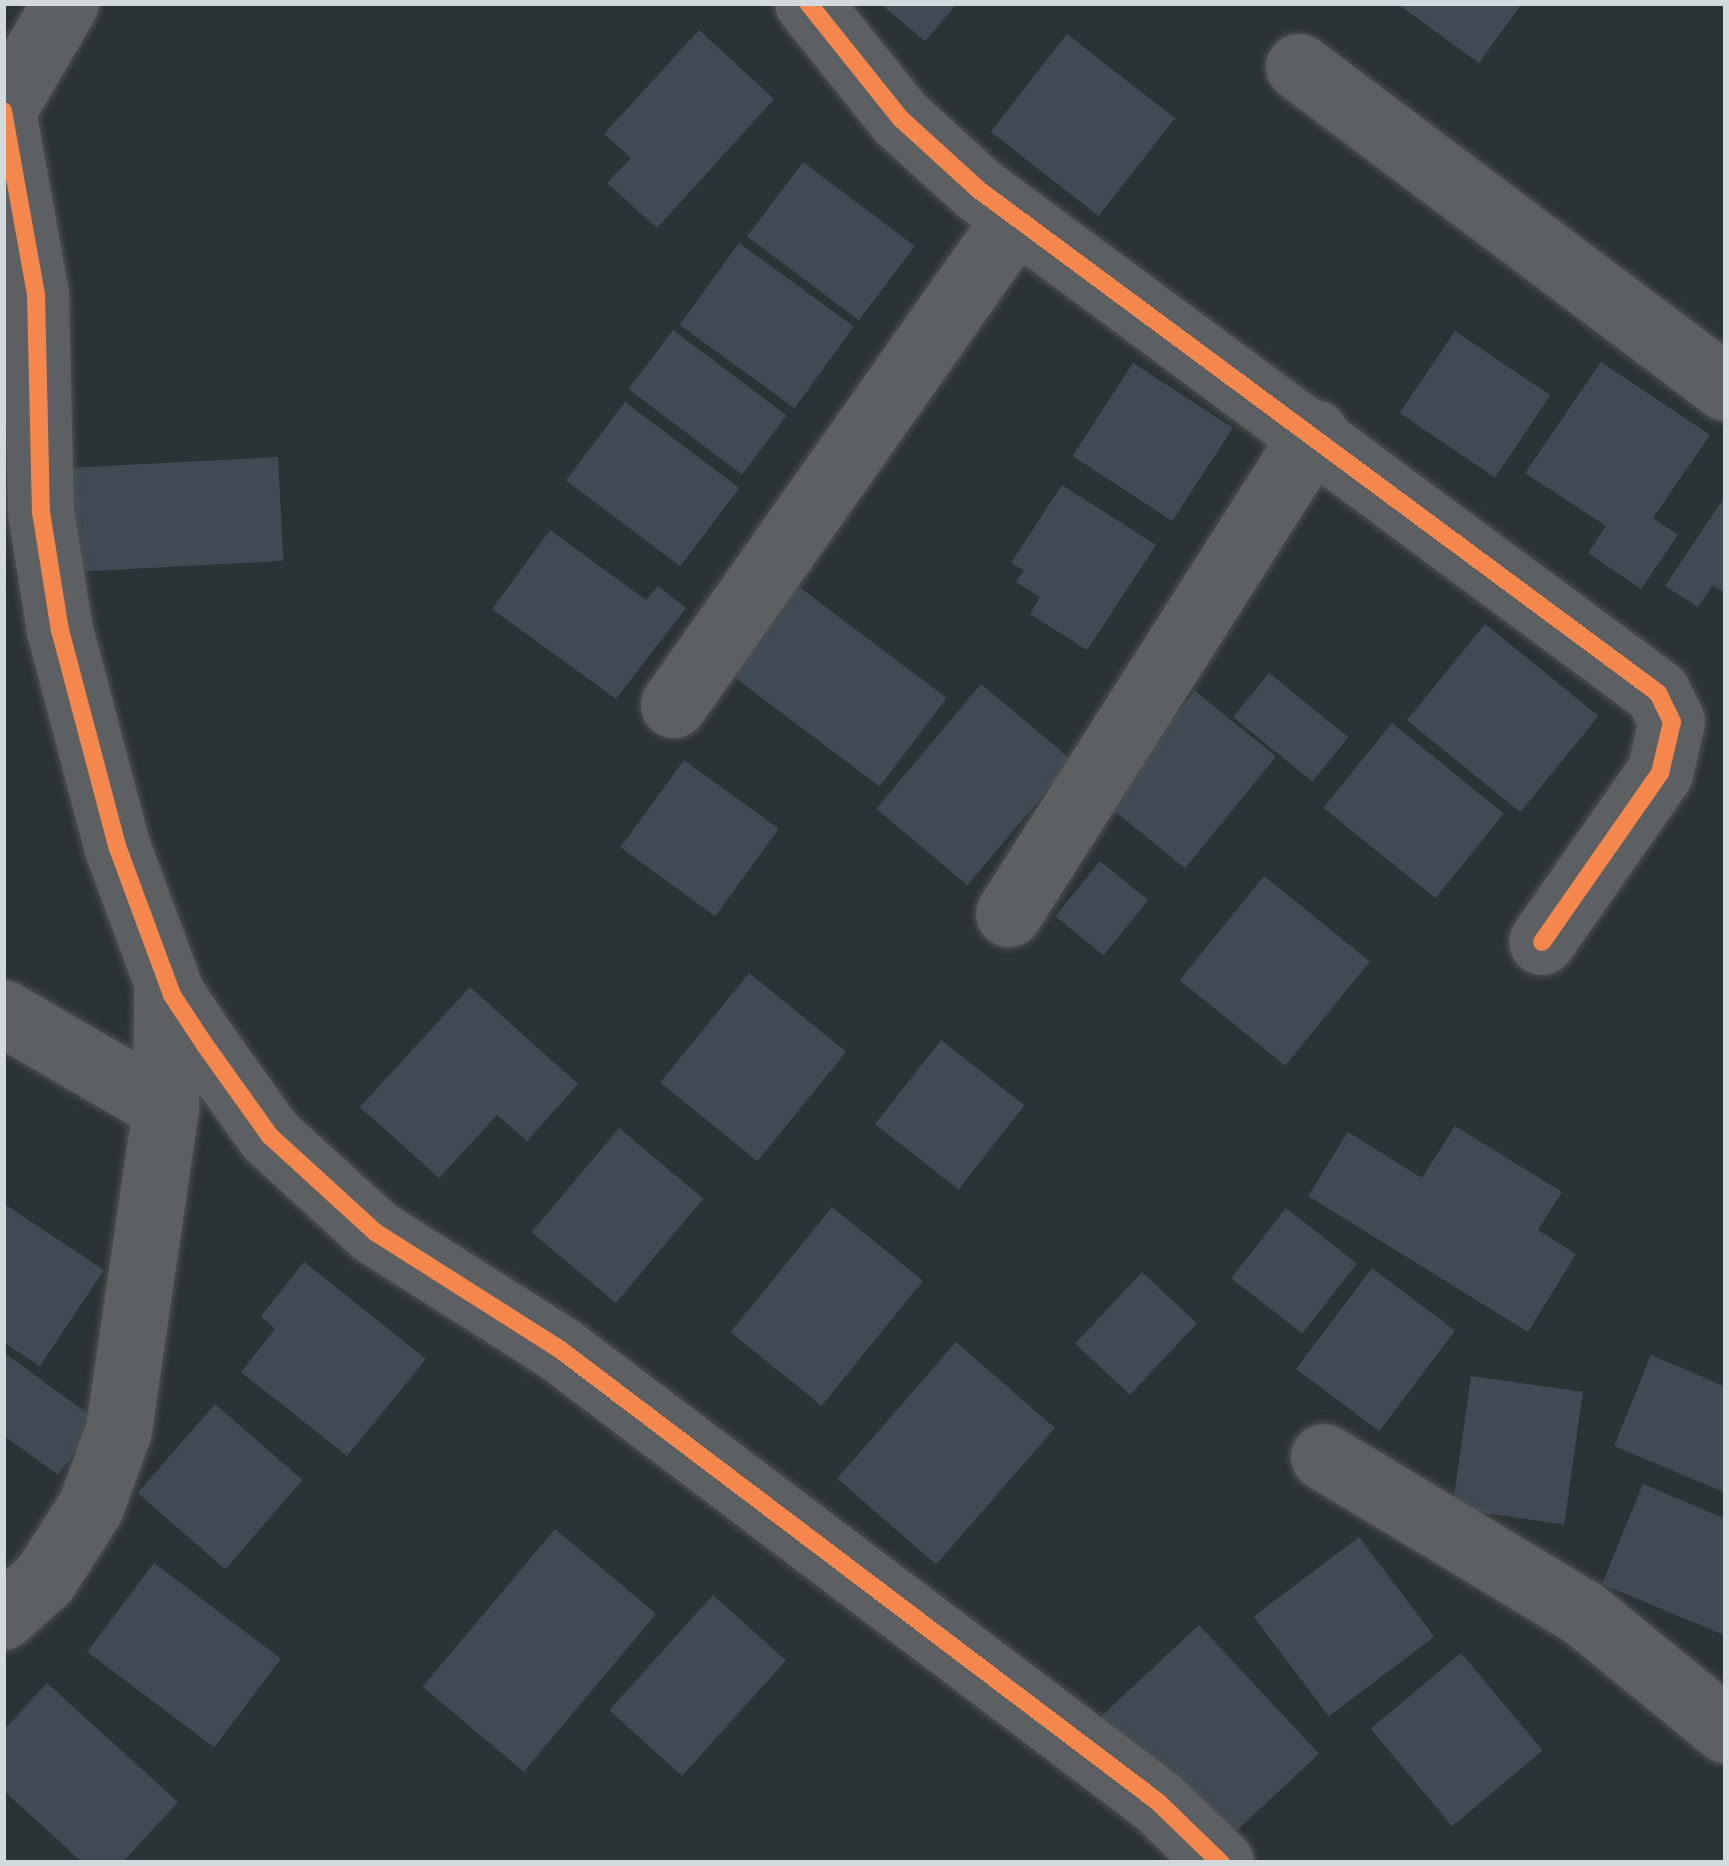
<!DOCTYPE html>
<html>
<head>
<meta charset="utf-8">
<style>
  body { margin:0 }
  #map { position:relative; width:1729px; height:1866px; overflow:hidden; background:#2c3336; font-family:"Libre Baskerville",serif }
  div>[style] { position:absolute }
  .building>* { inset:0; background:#414a54; transform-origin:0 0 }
  .roads { filter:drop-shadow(0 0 3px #4b5053) drop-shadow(0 0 3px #4b5053) }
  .street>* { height:66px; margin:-33px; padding:0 33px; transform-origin:33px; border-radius:33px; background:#5c6062 }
  .cycleway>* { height:18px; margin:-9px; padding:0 9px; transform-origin:9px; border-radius:9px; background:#f5874c }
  span { translate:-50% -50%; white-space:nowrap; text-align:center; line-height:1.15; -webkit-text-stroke:9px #161b1d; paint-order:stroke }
  .frame { position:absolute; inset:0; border:6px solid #d3dadd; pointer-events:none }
</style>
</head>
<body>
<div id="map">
  <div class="building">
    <div style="clip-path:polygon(879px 3px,958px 3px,925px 41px)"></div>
    <div style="clip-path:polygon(1396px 3px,1522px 3px,1479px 63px)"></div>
    <div style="clip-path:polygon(699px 30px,774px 99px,657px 228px,607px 183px,631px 158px,604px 134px)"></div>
    <div style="left:1067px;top:34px;width:137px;height:124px;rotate:38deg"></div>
    <div style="left:803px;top:162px;width:140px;height:93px;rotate:37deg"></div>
    <div style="left:739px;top:243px;width:142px;height:101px;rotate:36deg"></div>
    <div style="left:673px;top:330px;width:142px;height:74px;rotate:37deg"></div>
    <div style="left:1455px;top:331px;width:115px;height:99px;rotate:34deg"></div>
    <div style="clip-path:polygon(1601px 362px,1710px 435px,1653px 518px,1678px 535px,1641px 589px,1588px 553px,1606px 526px,1525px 473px)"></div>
    <div style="left:1133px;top:363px;width:119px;height:111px;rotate:33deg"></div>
    <div style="left:625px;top:402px;width:143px;height:98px;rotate:37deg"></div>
    <div style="left:278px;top:457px;width:104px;height:211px;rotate:87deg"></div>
    <div style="clip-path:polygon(1062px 485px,1156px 545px,1087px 650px,1030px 614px,1040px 597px,1016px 582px,1024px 570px,1011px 563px)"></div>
    <div style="clip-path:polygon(1726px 495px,1726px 594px,1713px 585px,1698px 607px,1665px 586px)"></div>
    <div style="clip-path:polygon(550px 530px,646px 600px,658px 586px,686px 608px,616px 699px,492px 609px)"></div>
    <div style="left:790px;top:580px;width:196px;height:111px;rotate:37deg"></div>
    <div style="left:1485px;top:624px;width:146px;height:124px;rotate:39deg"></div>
    <div style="left:1269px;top:673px;width:102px;height:57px;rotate:39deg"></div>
    <div style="left:981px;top:684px;width:119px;height:163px;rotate:40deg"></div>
    <div style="left:1195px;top:691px;width:104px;height:144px;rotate:39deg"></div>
    <div style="left:1392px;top:723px;width:144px;height:109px;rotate:39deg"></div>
    <div style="left:684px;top:760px;width:117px;height:108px;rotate:36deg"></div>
    <div style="left:1100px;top:861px;width:62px;height:71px;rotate:39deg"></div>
    <div style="left:1264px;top:876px;width:136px;height:134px;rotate:39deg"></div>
    <div style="left:749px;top:973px;width:125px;height:141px;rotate:39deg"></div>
    <div style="clip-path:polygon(470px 987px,578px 1084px,527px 1141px,497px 1115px,439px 1178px,360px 1107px)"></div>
    <div style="left:941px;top:1040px;width:106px;height:107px;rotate:38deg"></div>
    <div style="clip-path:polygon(1455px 1126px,1562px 1192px,1538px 1230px,1576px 1254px,1528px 1332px,1308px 1196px,1348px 1132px,1422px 1178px)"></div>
    <div style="left:619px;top:1128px;width:110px;height:136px;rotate:40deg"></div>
    <div style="clip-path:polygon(3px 1203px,104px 1270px,40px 1366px,3px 1342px)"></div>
    <div style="left:832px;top:1207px;width:117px;height:161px;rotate:39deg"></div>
    <div style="left:1286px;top:1208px;width:90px;height:89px;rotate:38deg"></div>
    <div style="clip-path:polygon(304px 1262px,426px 1359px,347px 1456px,241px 1372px,275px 1329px,261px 1316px)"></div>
    <div style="left:1372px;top:1268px;width:104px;height:126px;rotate:37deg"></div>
    <div style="left:1142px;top:1272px;width:75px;height:98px;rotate:43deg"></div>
    <div style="left:956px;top:1342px;width:131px;height:181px;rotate:41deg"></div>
    <div style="clip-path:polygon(3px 1352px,98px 1421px,58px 1475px,3px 1435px)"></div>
    <div style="clip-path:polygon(1651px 1355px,1726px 1387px,1726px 1493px,1614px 1446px)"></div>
    <div style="left:1471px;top:1376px;width:113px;height:134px;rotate:8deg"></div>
    <div style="left:215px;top:1404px;width:116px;height:118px;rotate:41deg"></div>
    <div style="clip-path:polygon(1643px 1484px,1726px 1519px,1726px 1636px,1602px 1584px)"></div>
    <div style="left:555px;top:1529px;width:132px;height:206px;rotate:40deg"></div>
    <div style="left:1359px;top:1537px;width:125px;height:132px;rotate:53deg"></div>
    <div style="left:154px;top:1563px;width:159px;height:111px;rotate:37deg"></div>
    <div style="left:713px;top:1595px;width:98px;height:155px;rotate:42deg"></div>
    <div style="left:1199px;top:1625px;width:176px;height:140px;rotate:47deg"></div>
    <div style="left:1461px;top:1653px;width:127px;height:118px;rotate:50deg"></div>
    <div style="clip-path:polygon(47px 1683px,178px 1802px,122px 1863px,83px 1863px,3px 1790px,3px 1731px)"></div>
  </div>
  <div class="roads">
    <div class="street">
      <div style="left:808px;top:3px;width:149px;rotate:51.3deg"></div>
      <div style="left:901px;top:119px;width:105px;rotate:42.3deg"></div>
      <div style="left:979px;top:190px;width:845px;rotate:36.53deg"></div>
      <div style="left:1658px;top:693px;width:32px;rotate:64deg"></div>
      <div style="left:1672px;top:722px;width:52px;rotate:103.2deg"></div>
      <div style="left:1660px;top:773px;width:206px;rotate:124.9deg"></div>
      <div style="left:1299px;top:67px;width:534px;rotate:36.93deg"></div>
      <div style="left:3px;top:111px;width:186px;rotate:79.8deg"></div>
      <div style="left:36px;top:294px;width:218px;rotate:88.7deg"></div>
      <div style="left:41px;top:512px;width:120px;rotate:80.9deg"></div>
      <div style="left:60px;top:630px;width:223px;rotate:75.2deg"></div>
      <div style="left:117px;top:846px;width:159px;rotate:69.7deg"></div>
      <div style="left:172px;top:995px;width:60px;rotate:56.6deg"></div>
      <div style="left:205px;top:1045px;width:112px;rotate:54.5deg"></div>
      <div style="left:270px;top:1136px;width:142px;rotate:42.4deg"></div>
      <div style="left:375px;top:1232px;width:217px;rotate:32.4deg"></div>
      <div style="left:558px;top:1348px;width:752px;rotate:37.11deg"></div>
      <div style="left:1158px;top:1802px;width:88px;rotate:44.1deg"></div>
      <div style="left:3px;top:111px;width:125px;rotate:-59.7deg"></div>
      <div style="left:674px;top:705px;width:594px;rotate:-54.87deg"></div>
      <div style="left:1009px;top:914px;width:570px;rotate:-57.54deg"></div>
      <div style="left:3px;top:1013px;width:189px;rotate:30.2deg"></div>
      <div style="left:1324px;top:1457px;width:302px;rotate:31.1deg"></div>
      <div style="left:1583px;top:1613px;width:185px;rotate:39.3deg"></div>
      <div style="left:3px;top:1617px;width:57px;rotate:-42.1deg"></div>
      <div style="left:45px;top:1579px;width:85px;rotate:-57.4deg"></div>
      <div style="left:91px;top:1507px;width:82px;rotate:-70deg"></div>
      <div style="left:119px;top:1430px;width:325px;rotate:-81.7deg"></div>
      <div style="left:166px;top:1108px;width:124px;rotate:-89.5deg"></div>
    </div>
  </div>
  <div class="cycleway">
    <div style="left:808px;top:3px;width:149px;rotate:51.3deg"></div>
    <div style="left:901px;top:119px;width:105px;rotate:42.3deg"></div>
    <div style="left:979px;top:190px;width:845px;rotate:36.53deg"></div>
    <div style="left:1658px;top:693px;width:32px;rotate:64deg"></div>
    <div style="left:1672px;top:722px;width:52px;rotate:103.2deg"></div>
    <div style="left:1660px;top:773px;width:206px;rotate:124.9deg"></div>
    <div style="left:3px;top:111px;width:186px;rotate:79.8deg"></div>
    <div style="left:36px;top:294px;width:218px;rotate:88.7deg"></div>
    <div style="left:41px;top:512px;width:120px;rotate:80.9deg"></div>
    <div style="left:60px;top:630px;width:223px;rotate:75.2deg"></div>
    <div style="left:117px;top:846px;width:159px;rotate:69.7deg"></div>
    <div style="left:172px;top:995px;width:60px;rotate:56.6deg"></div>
    <div style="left:205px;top:1045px;width:112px;rotate:54.5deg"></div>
    <div style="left:270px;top:1136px;width:142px;rotate:42.4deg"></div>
    <div style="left:375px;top:1232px;width:217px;rotate:32.4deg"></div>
    <div style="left:558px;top:1348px;width:752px;rotate:37.11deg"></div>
    <div style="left:1158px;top:1802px;width:88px;rotate:44.1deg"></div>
  </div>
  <div class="frame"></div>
</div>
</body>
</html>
